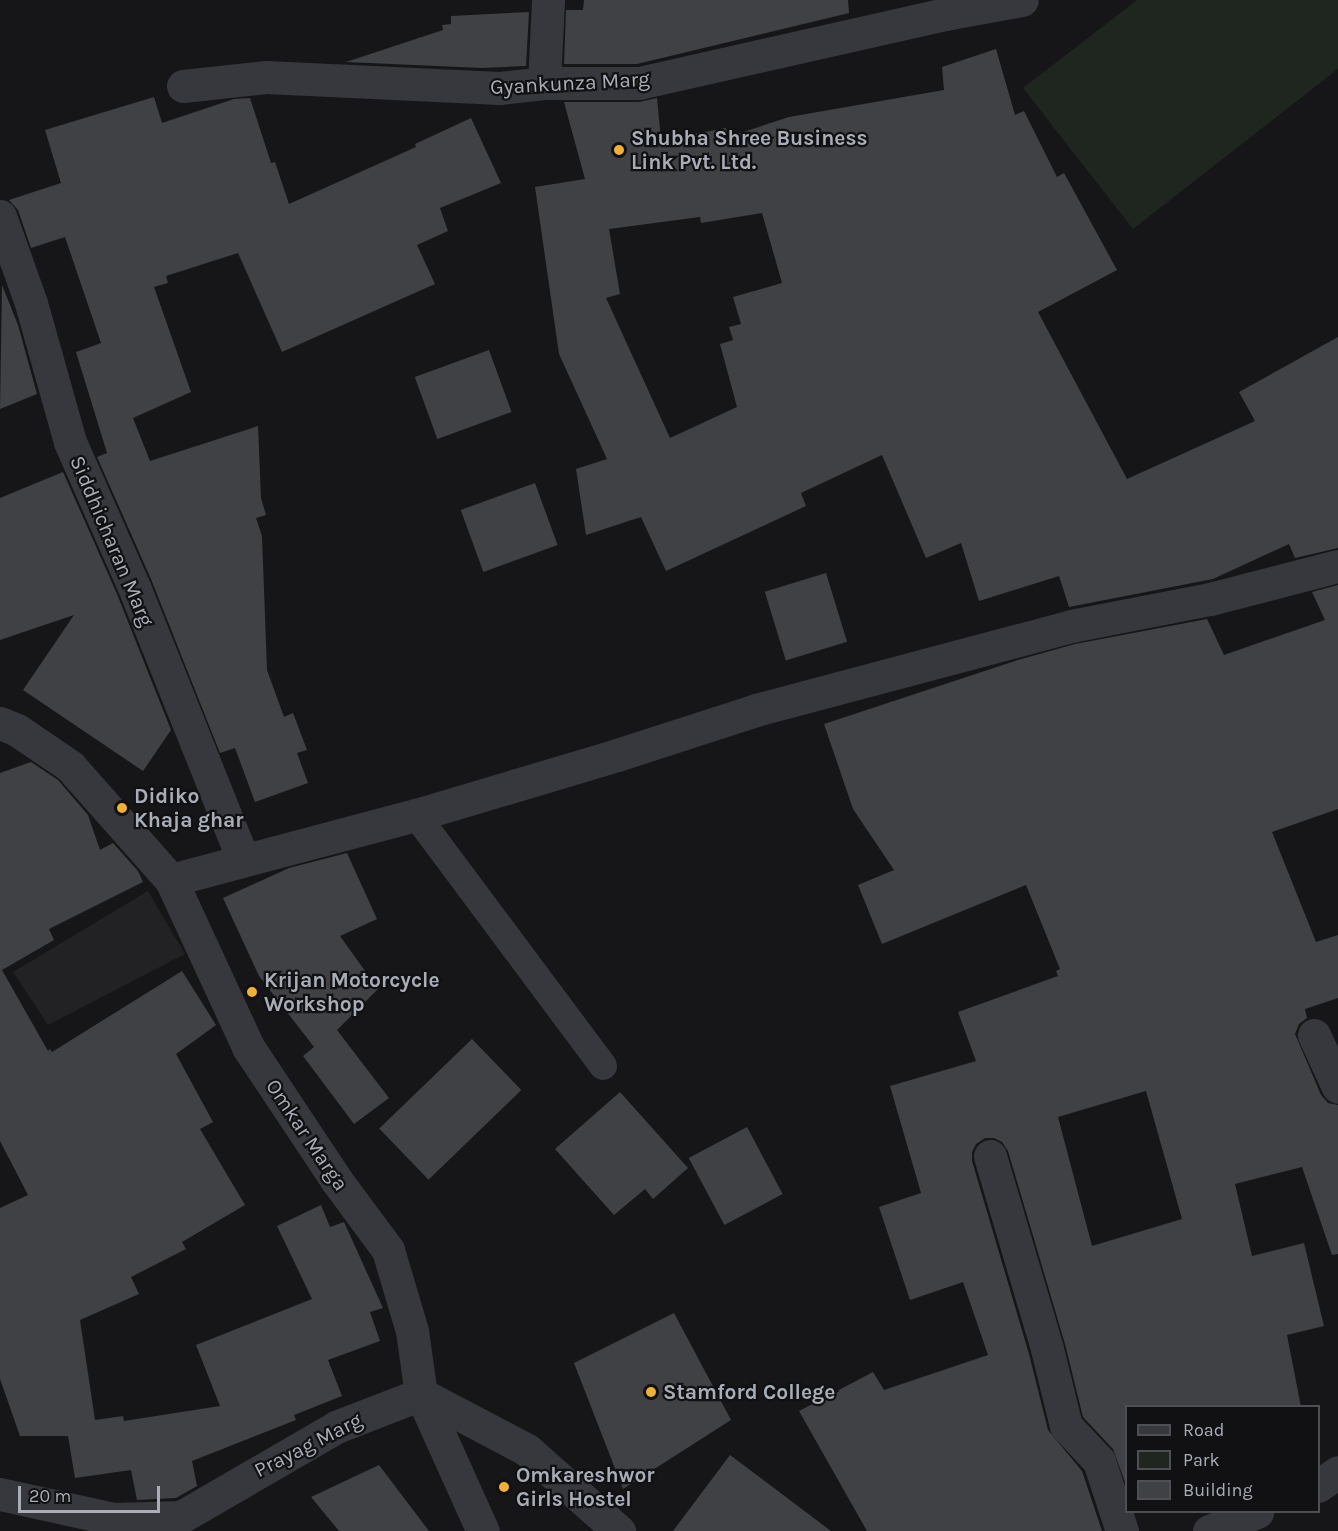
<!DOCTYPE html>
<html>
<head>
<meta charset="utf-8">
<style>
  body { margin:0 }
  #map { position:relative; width:1338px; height:1531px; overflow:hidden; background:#161618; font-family:Karla,sans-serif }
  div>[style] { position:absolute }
  .built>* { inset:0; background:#222225 }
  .green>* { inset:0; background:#1e261f }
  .building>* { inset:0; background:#404145; transform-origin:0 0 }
  .lane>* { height:28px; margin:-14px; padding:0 14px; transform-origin:14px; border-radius:14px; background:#37383d }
  .street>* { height:33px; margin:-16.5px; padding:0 16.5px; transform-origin:16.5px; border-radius:16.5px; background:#37383d }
  .dots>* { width:16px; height:16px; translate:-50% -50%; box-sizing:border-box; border:3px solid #111113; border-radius:50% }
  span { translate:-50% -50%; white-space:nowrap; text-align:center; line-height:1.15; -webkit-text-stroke:4.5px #111113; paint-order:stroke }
  .street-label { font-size:21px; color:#a8adb8 }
  .poi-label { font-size:21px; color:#a8adb8; font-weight:700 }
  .left { translate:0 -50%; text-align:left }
  .legend { position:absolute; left:1125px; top:1405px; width:195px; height:108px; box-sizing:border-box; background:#111113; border:2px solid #4d4f55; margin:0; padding:8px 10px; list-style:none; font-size:18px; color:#a8adb8 }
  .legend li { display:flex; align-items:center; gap:12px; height:30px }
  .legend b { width:30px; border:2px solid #4d4f55 }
  .scale { position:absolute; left:18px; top:1486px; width:142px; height:27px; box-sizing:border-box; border:3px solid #a8adb8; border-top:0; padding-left:8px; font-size:18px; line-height:21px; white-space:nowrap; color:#a8adb8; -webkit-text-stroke:4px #111113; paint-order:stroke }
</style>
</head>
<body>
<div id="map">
  <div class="built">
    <div style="clip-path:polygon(148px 891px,185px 954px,48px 1025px,13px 972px)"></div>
  </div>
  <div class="green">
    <div style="clip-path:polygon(1137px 0,1338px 0,1338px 69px,1133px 229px,1023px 88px)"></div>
  </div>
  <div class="building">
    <div style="clip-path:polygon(584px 0,848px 0,849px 13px,637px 64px,564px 64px,566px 10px,583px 10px)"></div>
    <div style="clip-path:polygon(529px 12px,526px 66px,482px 68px,346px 62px,443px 30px,442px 25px,451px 24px,451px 16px)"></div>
    <div style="clip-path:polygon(evenodd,996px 49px,1015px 115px,1024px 111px,1057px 177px,1064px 173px,1117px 270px,1038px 312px,1127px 479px,1255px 421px,1239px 392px,1338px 337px,1338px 548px,1295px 558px,1289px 544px,1213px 579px,1069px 607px,1059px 576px,979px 601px,961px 543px,926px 558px,882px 455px,801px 493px,806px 506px,666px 571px,641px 517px,586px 535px,576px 469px,607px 459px,559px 354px,535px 187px,585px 179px,564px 102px,639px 102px,657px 98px,661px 140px,726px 128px,728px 137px,789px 117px,944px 90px,942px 67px,996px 49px,762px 213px,782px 283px,733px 297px,741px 324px,729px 327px,733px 340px,720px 344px,737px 407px,670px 438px,606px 298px,620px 294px,609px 229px,700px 217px,701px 223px,762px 213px)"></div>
    <div style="clip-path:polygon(154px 97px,162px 123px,234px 99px,250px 98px,271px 163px,275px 162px,289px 204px,416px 147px,415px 144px,471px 118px,501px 183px,440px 208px,448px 231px,417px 245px,435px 284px,282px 352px,238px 253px,166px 276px,168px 283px,154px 287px,191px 392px,133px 418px,150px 461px,258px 426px,261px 498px,266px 515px,256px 518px,262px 536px,267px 670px,284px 717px,293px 713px,307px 750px,297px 753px,308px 783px,255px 802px,235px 748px,220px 753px,151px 579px,97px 457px,107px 453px,76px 352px,101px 343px,65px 237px,31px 248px,18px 210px,9px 200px,61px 183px,45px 130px)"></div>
    <div style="clip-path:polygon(2px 285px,18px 325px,37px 394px,0 409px)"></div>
    <div style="left:489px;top:350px;width:66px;height:79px;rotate:70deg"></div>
    <div style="clip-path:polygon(63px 472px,117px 594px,171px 730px,143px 771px,23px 690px,74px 615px,0 640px,0 498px)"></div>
    <div style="left:535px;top:483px;width:66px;height:79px;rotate:70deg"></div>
    <div style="left:826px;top:573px;width:72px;height:64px;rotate:73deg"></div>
    <div style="clip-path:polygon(evenodd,1338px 585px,1338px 809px,1272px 832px,1316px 942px,1338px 935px,1338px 998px,1305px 1009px,1307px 1018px,1299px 1024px,1295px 1034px,1321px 1095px,1328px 1103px,1338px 1105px,1338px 1254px,1332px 1255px,1302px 1167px,1235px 1184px,1252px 1256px,1304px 1243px,1324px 1326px,1287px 1335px,1301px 1407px,1126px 1407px,1126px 1485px,1113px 1449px,1083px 1417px,1065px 1344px,1008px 1151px,1002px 1142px,994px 1138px,985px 1138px,976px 1144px,972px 1152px,972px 1161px,1029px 1354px,1048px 1430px,1082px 1471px,1102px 1531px,867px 1531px,799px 1411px,873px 1372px,884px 1390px,988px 1355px,963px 1282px,910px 1300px,879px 1207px,921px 1193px,890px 1086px,976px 1061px,958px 1012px,1058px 976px,1056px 971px,1060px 969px,1026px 885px,882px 944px,858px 885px,894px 870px,853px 809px,824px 724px,1018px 660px,1075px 644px,1207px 619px,1224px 655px,1325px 620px,1312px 592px,1338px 585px,1146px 1091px,1182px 1219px,1092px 1246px,1058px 1117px,1146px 1091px)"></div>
    <div style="clip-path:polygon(31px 762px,58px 780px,88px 815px,100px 850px,113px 843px,138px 871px,143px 882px,49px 929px,54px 940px,2px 970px,48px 1051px,50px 1049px,52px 1052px,182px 971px,216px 1025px,176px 1054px,213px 1122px,200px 1129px,245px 1205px,182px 1242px,186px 1249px,131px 1277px,139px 1294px,80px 1320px,95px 1420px,123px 1416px,124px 1421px,220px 1406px,196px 1345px,312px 1299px,277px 1226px,321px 1205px,330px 1227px,344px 1222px,383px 1308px,370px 1312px,380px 1341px,328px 1360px,342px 1396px,294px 1415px,296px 1420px,192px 1461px,197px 1486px,176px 1498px,137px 1500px,131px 1470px,75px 1478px,68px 1436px,20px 1436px,0 1379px,0 1208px,28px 1195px,0 1141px,0 773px)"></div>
    <div style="clip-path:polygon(347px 853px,377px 919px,340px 936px,378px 989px,337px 1030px,389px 1098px,354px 1124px,303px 1056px,314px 1047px,259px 976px,223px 898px,289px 868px)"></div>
    <div style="left:472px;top:1039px;width:71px;height:129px;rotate:46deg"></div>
    <div style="clip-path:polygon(620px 1092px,688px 1168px,653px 1199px,645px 1189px,614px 1215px,555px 1149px)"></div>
    <div style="left:747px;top:1127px;width:76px;height:66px;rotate:62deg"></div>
    <div style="clip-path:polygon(674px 1313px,731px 1420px,623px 1489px,574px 1363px)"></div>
    <div style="clip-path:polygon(730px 1455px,831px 1531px,673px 1531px)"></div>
    <div style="clip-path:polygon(379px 1465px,429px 1531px,339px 1531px,311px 1497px)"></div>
  </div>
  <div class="lane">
    <div style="left:416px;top:815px;width:313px;rotate:53.3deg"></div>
  </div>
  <div class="street">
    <div style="left:544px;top:83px;width:83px;rotate:-87.2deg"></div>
    <div style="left:183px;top:86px;width:83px;rotate:-6.2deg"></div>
    <div style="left:266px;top:77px;width:234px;rotate:2.7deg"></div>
    <div style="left:500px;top:88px;width:44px;rotate:-6.5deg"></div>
    <div style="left:544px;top:83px;width:95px"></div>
    <div style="left:639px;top:83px;width:314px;rotate:-12.7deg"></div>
    <div style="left:945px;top:14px;width:78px;rotate:-10.3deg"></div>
    <div style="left:0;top:216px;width:92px;rotate:70.4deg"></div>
    <div style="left:31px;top:303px;width:144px;rotate:74.3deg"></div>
    <div style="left:70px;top:442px;width:158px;rotate:66.2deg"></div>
    <div style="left:134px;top:587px;width:294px;rotate:68.2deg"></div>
    <div style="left:0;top:723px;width:18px;rotate:22deg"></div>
    <div style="left:17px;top:730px;width:64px;rotate:34.2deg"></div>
    <div style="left:70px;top:766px;width:152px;rotate:48.5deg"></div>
    <div style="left:171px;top:880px;width:184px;rotate:65.2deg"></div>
    <div style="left:248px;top:1047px;width:161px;rotate:56.4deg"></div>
    <div style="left:337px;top:1181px;width:86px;rotate:53.5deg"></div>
    <div style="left:388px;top:1250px;width:84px;rotate:73.5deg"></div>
    <div style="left:412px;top:1331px;width:64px;rotate:81.9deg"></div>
    <div style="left:421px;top:1394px;width:150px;rotate:65.7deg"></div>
    <div style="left:171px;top:880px;width:253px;rotate:-14.9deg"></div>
    <div style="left:416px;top:815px;width:210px;rotate:-16.6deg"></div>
    <div style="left:617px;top:755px;width:146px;rotate:-17.9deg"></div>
    <div style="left:756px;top:710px;width:326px;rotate:-14.9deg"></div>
    <div style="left:1071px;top:626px;width:142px;rotate:-11deg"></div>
    <div style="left:1210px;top:599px;width:132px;rotate:-14.5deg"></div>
    <div style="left:1314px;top:1035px;width:57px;rotate:65.2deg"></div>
    <div style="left:990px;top:1156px;width:201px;rotate:73.5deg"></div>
    <div style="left:1047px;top:1349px;width:79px;rotate:76.1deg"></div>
    <div style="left:1066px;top:1426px;width:48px;rotate:46.7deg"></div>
    <div style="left:1099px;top:1461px;width:74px;rotate:71.8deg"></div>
    <div style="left:1318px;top:1486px;width:24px;rotate:-35deg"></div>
    <div style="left:0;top:1494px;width:117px;rotate:12.4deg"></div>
    <div style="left:114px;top:1519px;width:67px;rotate:-1.7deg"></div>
    <div style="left:181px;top:1517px;width:179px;rotate:-30.1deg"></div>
    <div style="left:336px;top:1427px;width:91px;rotate:-21.2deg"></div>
    <div style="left:421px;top:1394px;width:120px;rotate:27.8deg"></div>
    <div style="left:527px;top:1450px;width:123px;rotate:41.4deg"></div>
    <div style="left:1209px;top:1531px;width:52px;rotate:-21.6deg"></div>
  </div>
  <div class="dots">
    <div style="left:619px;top:150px;background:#f2b134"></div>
    <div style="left:122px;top:808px;background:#f2b134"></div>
    <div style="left:252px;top:992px;background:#f2b134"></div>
    <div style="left:651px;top:1392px;background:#f2b134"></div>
    <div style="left:504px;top:1487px;background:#f2b134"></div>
  </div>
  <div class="street-label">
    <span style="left:570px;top:83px;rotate:-3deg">Gyankunza Marg</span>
    <span style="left:112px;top:541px;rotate:67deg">Siddhicharan Marg</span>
    <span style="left:307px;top:1135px;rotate:56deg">Omkar Marga</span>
    <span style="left:308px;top:1445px;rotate:-27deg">Prayag Marg</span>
  </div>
  <div class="poi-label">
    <span class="left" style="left:631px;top:150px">Shubha Shree Business<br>Link Pvt. Ltd.</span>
    <span class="left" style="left:134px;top:808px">Didiko<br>Khaja ghar</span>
    <span class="left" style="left:264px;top:992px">Krijan Motorcycle<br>Workshop</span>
    <span class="left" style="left:663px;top:1392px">Stamford College</span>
    <span class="left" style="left:516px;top:1487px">Omkareshwor<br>Girls Hostel</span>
  </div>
  <ul class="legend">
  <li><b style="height:8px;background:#37383d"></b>Road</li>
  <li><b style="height:16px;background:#1e261f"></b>Park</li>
  <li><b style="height:16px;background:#404145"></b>Building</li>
  </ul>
  <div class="scale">20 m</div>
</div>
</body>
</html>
